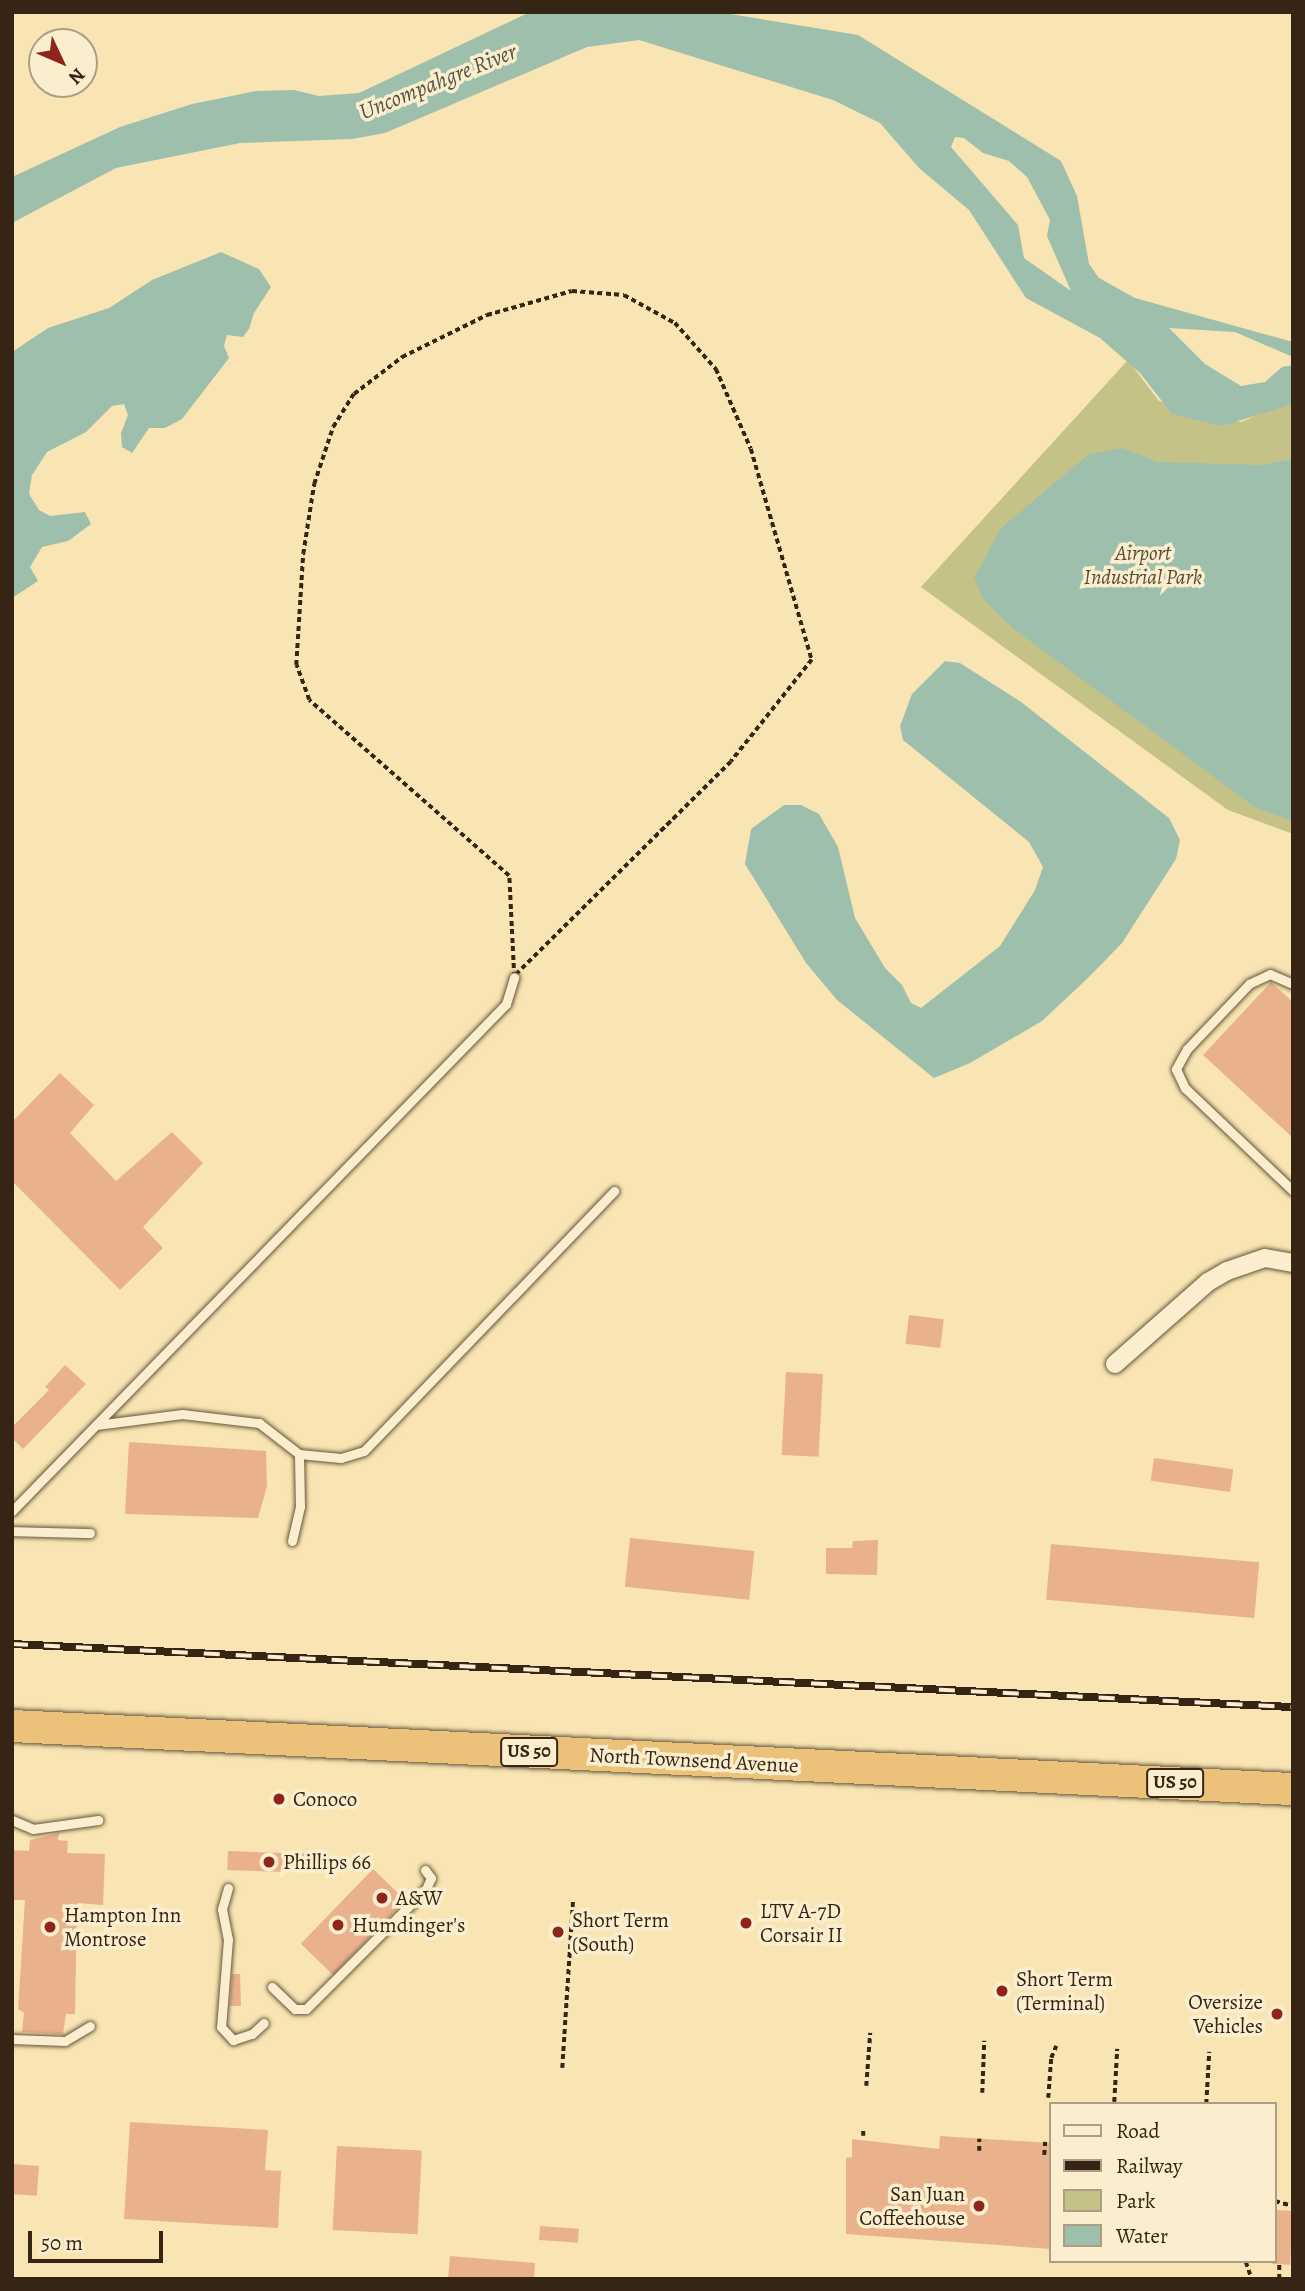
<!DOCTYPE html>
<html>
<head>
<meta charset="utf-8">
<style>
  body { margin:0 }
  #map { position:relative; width:1305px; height:2291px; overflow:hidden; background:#f8e5b3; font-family:Alegreya,serif }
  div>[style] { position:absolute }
  .green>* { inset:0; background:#c5c288 }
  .water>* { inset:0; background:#9dbfac }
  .building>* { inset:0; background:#eab28c; transform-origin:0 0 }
  .path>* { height:3.5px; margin-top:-1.75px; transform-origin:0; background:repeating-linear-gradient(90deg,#362515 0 5px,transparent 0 8.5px) }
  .roads { filter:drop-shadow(0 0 2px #66553c) drop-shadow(0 0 2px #66553c) }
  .lane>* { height:9px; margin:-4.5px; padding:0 4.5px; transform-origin:4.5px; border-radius:4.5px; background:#faeece }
  .street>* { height:18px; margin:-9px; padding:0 9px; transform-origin:9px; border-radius:9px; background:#faeece }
  .highway>* { height:32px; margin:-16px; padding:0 16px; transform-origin:16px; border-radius:16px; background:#ecc27a }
  .rail>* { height:8px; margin-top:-4px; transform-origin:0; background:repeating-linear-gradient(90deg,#faeece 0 16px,#362515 0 32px); box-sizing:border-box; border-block:2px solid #362515 }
  .dots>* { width:19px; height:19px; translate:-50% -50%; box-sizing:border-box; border:4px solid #faeece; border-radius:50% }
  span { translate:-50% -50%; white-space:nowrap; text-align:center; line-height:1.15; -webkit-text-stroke:7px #faeece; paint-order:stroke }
  .shield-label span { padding:2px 5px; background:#faeece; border:2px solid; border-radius:5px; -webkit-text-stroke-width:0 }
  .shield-label { font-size:19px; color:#362515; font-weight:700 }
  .park-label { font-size:21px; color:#5a4c32; font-style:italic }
  .street-label { font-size:21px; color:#362515 }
  .poi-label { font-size:21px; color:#362515 }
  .left { translate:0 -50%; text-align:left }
  .right { translate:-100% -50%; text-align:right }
  .water-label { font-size:23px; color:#555342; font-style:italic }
  .frame { position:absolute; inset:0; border:14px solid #362515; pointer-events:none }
  .legend { position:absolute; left:1049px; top:2102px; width:228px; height:161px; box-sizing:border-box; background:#faeece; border:2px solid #ac9e84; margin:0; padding:9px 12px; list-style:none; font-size:21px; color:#362515 }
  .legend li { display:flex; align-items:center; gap:14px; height:35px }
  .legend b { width:35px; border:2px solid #ac9e84 }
  .north { position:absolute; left:28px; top:28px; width:70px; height:70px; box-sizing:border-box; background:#faeece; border:2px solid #ac9e84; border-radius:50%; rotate:134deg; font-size:19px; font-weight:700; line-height:28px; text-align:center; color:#362515 }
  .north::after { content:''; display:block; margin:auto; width:24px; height:32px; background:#8f2418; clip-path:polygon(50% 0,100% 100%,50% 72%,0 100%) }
  .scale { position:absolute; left:28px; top:2231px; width:135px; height:32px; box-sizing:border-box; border:4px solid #362515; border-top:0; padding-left:9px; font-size:21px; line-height:24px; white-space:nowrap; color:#362515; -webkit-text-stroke:5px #faeece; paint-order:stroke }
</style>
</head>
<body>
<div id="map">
  <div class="green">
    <div style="clip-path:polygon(1128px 360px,1159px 401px,1241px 422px,1281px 405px,1293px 404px,1293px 834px,1228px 810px,921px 587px)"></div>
  </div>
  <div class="water">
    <div style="clip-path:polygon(evenodd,530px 12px,718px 12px,858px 35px,1061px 161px,1077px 196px,1089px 264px,1099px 278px,1135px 298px,1293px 342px,1293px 357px,1235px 332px,1169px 328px,1205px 364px,1241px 386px,1265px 382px,1282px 367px,1293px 365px,1293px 404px,1222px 426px,1172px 414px,1140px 373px,1100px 338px,1026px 298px,969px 210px,919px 168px,880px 123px,833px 100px,639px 40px,587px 47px,385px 133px,352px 139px,240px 143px,116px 168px,12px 223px,12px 177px,120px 127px,192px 104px,256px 91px,294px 90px,319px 96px,359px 93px,530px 12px,955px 137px,964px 138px,983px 153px,1009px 161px,1027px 177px,1050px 220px,1047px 236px,1071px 291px,1024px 258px,1018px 225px,951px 147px,955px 137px)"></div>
    <div style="clip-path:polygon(221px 252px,259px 269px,271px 287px,254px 313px,249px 329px,243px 337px,227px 335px,224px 346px,229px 358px,182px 419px,165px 428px,149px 428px,132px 453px,122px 447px,121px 433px,128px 415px,124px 404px,112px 406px,86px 432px,47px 452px,32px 475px,29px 494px,39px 510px,50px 516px,85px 512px,91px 524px,68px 541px,42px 547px,30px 567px,38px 581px,12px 598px,12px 352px,48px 328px,109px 308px,152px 280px)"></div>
    <div style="clip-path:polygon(1123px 448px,1157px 462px,1263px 465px,1293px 459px,1293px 821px,1256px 808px,1014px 629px,983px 599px,974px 578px,1001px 528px,1089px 454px)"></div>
    <div style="clip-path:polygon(945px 661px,960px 663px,1021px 702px,1169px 818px,1180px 840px,1176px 859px,1122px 943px,1089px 977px,1042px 1021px,970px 1063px,934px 1078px,837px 1000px,806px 963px,745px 864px,751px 829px,784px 805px,801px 805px,819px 814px,838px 847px,855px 918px,885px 968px,902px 985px,911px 1003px,921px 1008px,1000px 946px,1035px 890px,1043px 867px,1029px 842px,903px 740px,900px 726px,912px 694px)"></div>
  </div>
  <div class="building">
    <div style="clip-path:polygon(1271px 982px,1293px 1002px,1293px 1138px,1203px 1055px)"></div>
    <div style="clip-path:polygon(60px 1073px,94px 1105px,70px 1133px,116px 1181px,172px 1132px,203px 1163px,143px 1227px,163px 1248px,120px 1290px,12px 1181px,12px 1122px)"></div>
    <div style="left:909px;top:1315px;width:35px;height:29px;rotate:7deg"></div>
    <div style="clip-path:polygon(65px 1365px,86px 1384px,23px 1449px,12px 1438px,12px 1427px,49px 1390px,45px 1387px)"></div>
    <div style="left:786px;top:1372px;width:37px;height:83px;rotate:3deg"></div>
    <div style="clip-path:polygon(129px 1442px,266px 1451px,267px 1486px,258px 1518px,125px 1514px)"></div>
    <div style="left:1154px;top:1458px;width:80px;height:23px;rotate:8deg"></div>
    <div style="left:630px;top:1538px;width:125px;height:49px;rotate:6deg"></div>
    <div style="clip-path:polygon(878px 1540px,877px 1575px,826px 1574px,826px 1548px,852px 1548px,853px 1541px)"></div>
    <div style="left:1051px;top:1544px;width:209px;height:56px;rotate:5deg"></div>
    <div style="clip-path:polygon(59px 1833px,58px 1840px,68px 1841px,67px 1853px,105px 1854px,103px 1905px,77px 1903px,75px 2014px,66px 2014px,63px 2034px,22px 2032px,24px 2013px,18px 2009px,25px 1900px,12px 1900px,12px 1850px,29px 1851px,30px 1840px)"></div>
    <div style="left:228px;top:1851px;width:82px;height:19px;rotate:2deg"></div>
    <div style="left:373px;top:1869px;width:45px;height:104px;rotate:44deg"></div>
    <div style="clip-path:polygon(232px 1974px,240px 1974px,241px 2006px,230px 2006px)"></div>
    <div style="clip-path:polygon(130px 2122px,268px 2130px,265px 2170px,281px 2171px,278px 2228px,124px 2219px)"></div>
    <div style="clip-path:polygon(940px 2136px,1051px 2143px,1051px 2249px,846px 2234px,846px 2158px,852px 2157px,852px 2139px,939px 2149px)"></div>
    <div style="left:337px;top:2146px;width:85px;height:84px;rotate:3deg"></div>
    <div style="left:12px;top:2164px;width:27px;height:30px;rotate:4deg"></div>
    <div style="left:1275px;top:2210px;width:18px;height:54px;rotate:3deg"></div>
    <div style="left:540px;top:2226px;width:39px;height:14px;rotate:4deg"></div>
    <div style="clip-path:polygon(450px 2256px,535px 2263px,534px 2279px,448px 2279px)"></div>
  </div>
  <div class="path">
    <div style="left:572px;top:291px;width:52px;rotate:4.4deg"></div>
    <div style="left:624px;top:295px;width:58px;rotate:28.8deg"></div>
    <div style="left:675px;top:323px;width:62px;rotate:48.3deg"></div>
    <div style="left:716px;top:369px;width:87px;rotate:66.4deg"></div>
    <div style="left:751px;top:449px;width:220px;rotate:73.9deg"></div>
    <div style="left:812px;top:660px;width:130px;rotate:128.5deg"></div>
    <div style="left:731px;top:762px;width:305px;rotate:135.3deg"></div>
    <div style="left:514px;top:977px;width:101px;rotate:-92.8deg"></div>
    <div style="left:509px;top:876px;width:266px;rotate:-138.7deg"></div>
    <div style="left:309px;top:700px;width:37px;rotate:-110deg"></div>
    <div style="left:296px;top:665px;width:111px;rotate:-86.4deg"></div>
    <div style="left:303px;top:554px;width:71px;rotate:-81.1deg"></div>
    <div style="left:314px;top:484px;width:60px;rotate:-71.6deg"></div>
    <div style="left:333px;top:427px;width:39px;rotate:-58deg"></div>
    <div style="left:354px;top:394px;width:61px;rotate:-37.6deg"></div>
    <div style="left:402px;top:357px;width:95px;rotate:-26.3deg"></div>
    <div style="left:487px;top:315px;width:88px;rotate:-15.8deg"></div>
    <div style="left:562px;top:2068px;width:169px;rotate:-86.3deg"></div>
    <div style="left:866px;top:2086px;width:53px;rotate:-85.7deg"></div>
    <div style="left:982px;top:2093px;width:52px;rotate:-87.8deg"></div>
    <div style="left:1048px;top:2098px;width:40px;rotate:-85.7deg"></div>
    <div style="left:1051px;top:2058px;width:13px;rotate:-67deg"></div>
    <div style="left:1114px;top:2102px;width:53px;rotate:-86.8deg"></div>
    <div style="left:1206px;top:2104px;width:52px;rotate:-86.7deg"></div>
    <div style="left:863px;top:2136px;width:5px;rotate:-90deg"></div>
    <div style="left:979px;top:2151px;width:12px;rotate:-90deg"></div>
    <div style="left:1044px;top:2155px;width:13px;rotate:-86deg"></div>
    <div style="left:1275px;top:2201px;width:19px;rotate:16deg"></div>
    <div style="left:1246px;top:2262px;width:18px;rotate:71deg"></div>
    <div style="left:1279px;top:2279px;width:15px;rotate:-90deg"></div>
  </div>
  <div class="roads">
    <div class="lane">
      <div style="left:1293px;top:984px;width:25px;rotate:-157deg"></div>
      <div style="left:1270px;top:974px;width:23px;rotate:155deg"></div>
      <div style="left:1249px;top:984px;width:90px;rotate:133.6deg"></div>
      <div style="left:1187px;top:1049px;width:23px;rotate:119deg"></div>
      <div style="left:1176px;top:1069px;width:21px;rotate:65deg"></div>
      <div style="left:1185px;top:1088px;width:149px;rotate:43.6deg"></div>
      <div style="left:96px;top:1425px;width:87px;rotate:-7.3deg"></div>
      <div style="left:182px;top:1414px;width:78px;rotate:6.7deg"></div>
      <div style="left:259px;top:1423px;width:51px;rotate:37.8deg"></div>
      <div style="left:299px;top:1454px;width:42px;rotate:5.4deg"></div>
      <div style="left:341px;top:1458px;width:24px;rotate:-17deg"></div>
      <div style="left:364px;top:1451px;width:361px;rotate:-46.1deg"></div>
      <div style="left:12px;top:1511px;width:708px;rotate:-45.74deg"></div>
      <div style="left:506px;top:1004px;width:28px;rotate:-73deg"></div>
      <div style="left:12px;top:1531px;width:78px;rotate:1.5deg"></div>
      <div style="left:292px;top:1541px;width:35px;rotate:-77deg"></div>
      <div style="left:300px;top:1507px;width:53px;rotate:-91.1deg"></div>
      <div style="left:12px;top:1820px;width:23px;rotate:23deg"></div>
      <div style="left:33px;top:1829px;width:66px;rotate:-7.9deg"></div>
      <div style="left:228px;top:1888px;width:22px;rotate:106deg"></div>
      <div style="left:222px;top:1909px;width:31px;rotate:79deg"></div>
      <div style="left:228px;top:1939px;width:88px;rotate:94.5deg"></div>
      <div style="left:221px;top:2027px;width:18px;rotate:47deg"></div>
      <div style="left:233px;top:2040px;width:20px;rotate:-18deg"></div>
      <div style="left:252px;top:2034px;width:16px;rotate:-43deg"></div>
      <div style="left:272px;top:1987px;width:32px;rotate:44deg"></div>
      <div style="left:295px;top:2009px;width:11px"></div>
      <div style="left:306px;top:2009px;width:170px;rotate:-45deg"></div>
      <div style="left:426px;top:1889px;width:12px;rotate:-66deg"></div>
      <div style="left:431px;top:1878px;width:10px;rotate:-127deg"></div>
      <div style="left:12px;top:2039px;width:53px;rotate:2.2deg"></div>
      <div style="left:65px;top:2041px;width:29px;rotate:-31deg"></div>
    </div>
    <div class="street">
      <div style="left:1115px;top:1364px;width:124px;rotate:-41.4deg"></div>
      <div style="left:1208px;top:1282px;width:22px;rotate:-30deg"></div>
      <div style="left:1227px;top:1271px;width:40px;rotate:-18.9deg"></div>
      <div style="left:1265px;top:1258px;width:28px;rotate:10deg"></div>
    </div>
    <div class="highway">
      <div style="left:12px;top:1726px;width:1283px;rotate:2.82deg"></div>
    </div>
  </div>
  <div class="rail">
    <div style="left:12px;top:1644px;width:1283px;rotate:2.82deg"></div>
  </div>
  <div class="dots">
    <div style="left:279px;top:1799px;background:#8f2418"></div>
    <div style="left:269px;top:1862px;background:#8f2418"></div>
    <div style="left:382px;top:1898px;background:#8f2418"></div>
    <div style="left:746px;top:1923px;background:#8f2418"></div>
    <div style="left:338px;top:1925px;background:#8f2418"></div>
    <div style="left:50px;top:1927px;background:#8f2418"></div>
    <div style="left:558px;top:1932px;background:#8f2418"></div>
    <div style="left:1002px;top:1991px;background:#8f2418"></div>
    <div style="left:1277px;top:2014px;background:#8f2418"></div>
    <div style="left:979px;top:2206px;background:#8f2418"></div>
  </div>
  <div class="shield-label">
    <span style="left:529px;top:1752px">US 50</span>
    <span style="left:1175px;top:1783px">US 50</span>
  </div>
  <div class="park-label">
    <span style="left:1143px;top:565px">Airport<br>Industrial Park</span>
  </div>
  <div class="street-label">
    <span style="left:694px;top:1760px;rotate:3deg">North Townsend Avenue</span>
  </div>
  <div class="poi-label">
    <span class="left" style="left:293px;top:1799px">Conoco</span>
    <span class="left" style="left:283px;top:1862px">Phillips 66</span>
    <span class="left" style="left:396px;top:1898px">A&amp;W</span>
    <span class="left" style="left:760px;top:1923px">LTV A-7D<br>Corsair II</span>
    <span class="left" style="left:64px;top:1927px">Hampton Inn<br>Montrose</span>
    <span class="left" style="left:572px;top:1932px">Short Term<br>(South)</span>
    <span class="left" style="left:352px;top:1925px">Humdinger's</span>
    <span class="left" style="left:1016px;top:1991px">Short Term<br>(Terminal)</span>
    <span class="right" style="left:1263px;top:2014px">Oversize<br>Vehicles</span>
    <span class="right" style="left:965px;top:2206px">San Juan<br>Coffeehouse</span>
  </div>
  <div class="water-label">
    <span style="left:438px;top:82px;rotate:-22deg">Uncompahgre River</span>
  </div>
  <div class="frame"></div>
  <ul class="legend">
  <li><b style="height:9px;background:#faeece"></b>Road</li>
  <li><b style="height:9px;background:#362515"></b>Railway</li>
  <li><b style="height:19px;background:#c5c288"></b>Park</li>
  <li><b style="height:19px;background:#9dbfac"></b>Water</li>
  </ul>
  <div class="north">N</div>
  <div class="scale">50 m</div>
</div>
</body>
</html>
